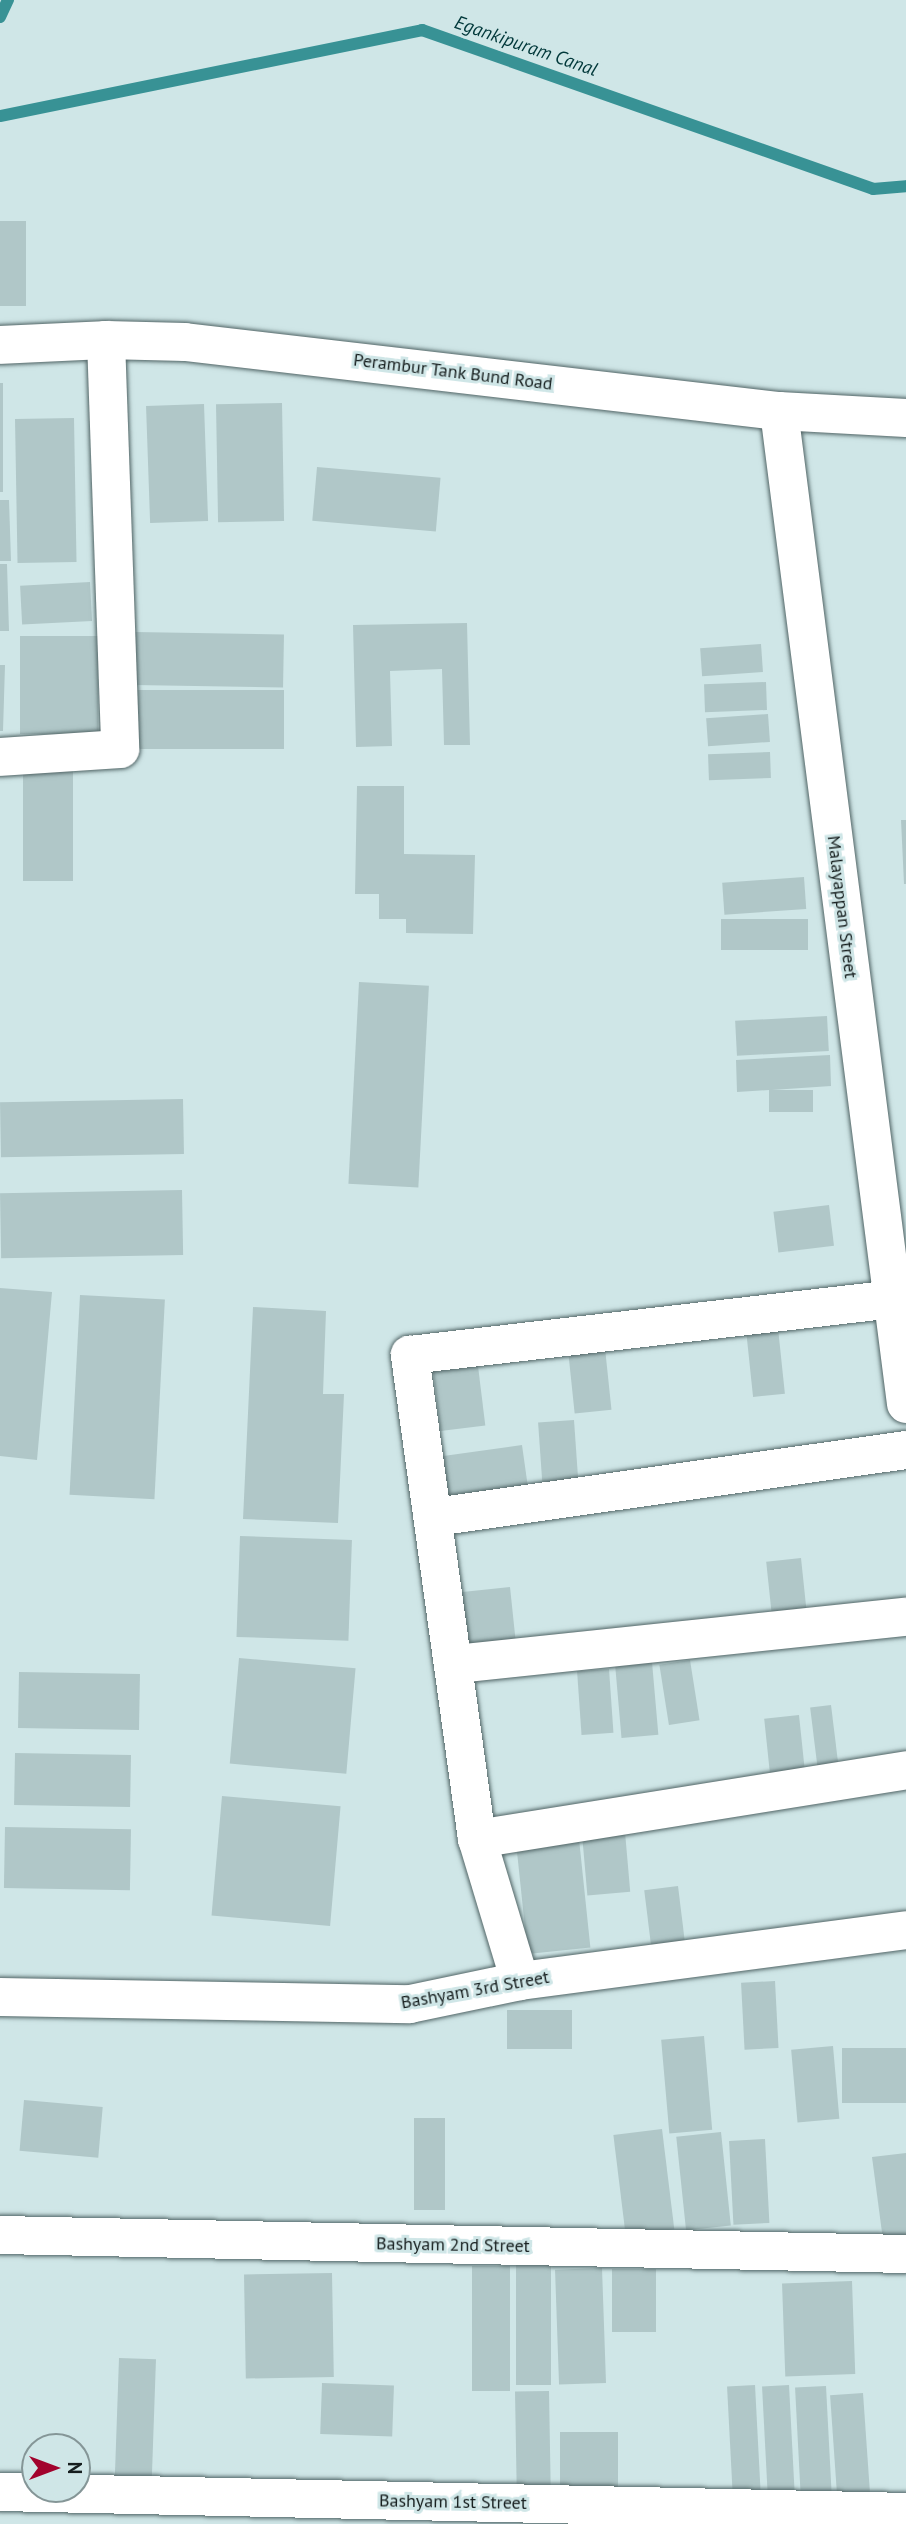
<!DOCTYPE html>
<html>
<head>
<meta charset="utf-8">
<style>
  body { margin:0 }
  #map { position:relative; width:906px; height:2524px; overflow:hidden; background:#cfe6e7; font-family:"PT Sans",sans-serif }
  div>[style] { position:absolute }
  .stream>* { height:12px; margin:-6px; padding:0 6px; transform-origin:6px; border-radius:6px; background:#389295 }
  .building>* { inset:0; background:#b0c7c8; transform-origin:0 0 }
  .roads { filter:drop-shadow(0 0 2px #516566) drop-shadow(0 0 2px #516566) }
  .minor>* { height:38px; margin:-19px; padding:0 19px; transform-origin:19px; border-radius:19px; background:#fff }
  .tertiary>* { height:38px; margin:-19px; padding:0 19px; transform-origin:19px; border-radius:19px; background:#fff }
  span { translate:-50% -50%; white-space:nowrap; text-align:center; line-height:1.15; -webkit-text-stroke:6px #cfe6e7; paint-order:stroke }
  .street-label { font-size:18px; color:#161e1e }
  .water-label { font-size:19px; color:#00383a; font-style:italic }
  .north { position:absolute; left:21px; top:2433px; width:70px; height:70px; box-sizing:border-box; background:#cfe6e7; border:2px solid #859697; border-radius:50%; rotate:90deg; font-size:19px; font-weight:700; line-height:28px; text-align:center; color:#161e1e }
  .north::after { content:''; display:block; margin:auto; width:24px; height:32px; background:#a2032d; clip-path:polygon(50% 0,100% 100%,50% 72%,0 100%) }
</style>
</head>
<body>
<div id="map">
  <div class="stream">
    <div style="left:0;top:17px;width:19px;rotate:-65deg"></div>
    <div style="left:0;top:116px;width:431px;rotate:-11.5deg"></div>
    <div style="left:422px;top:30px;width:478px;rotate:19.4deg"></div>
    <div style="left:873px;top:189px;width:33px;rotate:-5deg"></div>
  </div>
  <div class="building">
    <div style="left:0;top:221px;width:26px;height:85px"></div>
    <div style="left:0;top:383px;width:3px;height:109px"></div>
    <div style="left:282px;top:403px;width:118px;height:66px;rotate:89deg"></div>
    <div style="left:204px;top:404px;width:117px;height:58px;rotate:88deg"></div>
    <div style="left:74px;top:418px;width:144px;height:59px;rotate:89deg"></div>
    <div style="left:317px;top:467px;width:124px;height:54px;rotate:5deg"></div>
    <div style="clip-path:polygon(0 500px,9px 500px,11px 561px,0 561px)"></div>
    <div style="clip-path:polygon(0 564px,7px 564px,9px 631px,0 631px)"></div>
    <div style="left:90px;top:582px;width:39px;height:70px;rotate:87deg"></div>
    <div style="clip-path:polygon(467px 623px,470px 745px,444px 745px,442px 669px,390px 671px,392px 746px,356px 747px,353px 625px)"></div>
    <div style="left:135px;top:632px;width:149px;height:53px;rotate:1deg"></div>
    <div style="left:20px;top:636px;width:78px;height:98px"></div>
    <div style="left:761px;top:644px;width:28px;height:61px;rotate:86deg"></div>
    <div style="clip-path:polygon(0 665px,5px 665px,3px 731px,0 731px)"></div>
    <div style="left:766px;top:682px;width:28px;height:62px;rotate:88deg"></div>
    <div style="left:284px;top:690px;width:59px;height:154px;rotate:90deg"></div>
    <div style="left:768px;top:714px;width:28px;height:62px;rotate:86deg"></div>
    <div style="left:770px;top:752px;width:26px;height:62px;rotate:88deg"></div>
    <div style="left:23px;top:763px;width:50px;height:118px"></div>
    <div style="clip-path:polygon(357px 786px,404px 786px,404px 854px,475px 855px,473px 934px,406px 933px,406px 919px,379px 919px,379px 894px,355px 894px)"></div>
    <div style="clip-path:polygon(901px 820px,906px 820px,906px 884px,904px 884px)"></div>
    <div style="left:804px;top:877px;width:32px;height:82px;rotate:86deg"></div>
    <div style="left:808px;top:919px;width:31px;height:87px;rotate:90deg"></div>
    <div style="left:359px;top:982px;width:70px;height:202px;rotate:3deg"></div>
    <div style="left:827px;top:1016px;width:35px;height:92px;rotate:87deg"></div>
    <div style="clip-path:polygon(830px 1055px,831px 1086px,772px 1090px,813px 1090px,813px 1112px,769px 1112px,769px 1090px,737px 1092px,736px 1060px)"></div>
    <div style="left:183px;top:1099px;width:55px;height:183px;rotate:89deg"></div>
    <div style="left:182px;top:1190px;width:65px;height:182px;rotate:89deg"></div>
    <div style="left:829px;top:1205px;width:41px;height:56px;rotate:83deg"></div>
    <div style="clip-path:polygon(0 1288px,52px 1292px,37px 1460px,0 1456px)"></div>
    <div style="left:80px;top:1295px;width:85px;height:200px;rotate:3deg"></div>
    <div style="clip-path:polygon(253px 1307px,326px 1311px,323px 1394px,344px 1394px,338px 1523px,243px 1519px)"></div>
    <div style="left:778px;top:1328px;width:66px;height:32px;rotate:84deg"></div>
    <div style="left:605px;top:1348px;width:62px;height:37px;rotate:84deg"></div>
    <div style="left:478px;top:1366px;width:60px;height:45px;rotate:83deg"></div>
    <div style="left:574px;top:1420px;width:66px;height:36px;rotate:86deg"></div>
    <div style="left:522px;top:1445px;width:45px;height:83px;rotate:82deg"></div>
    <div style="left:240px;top:1536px;width:112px;height:101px;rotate:2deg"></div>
    <div style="left:801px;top:1558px;width:64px;height:35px;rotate:84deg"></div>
    <div style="left:510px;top:1587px;width:61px;height:50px;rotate:84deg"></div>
    <div style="left:239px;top:1658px;width:117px;height:106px;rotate:5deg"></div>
    <div style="left:690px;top:1660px;width:61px;height:31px;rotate:81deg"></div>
    <div style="left:652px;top:1662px;width:73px;height:37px;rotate:85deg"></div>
    <div style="left:609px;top:1669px;width:64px;height:32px;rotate:86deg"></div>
    <div style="left:19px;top:1672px;width:121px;height:56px;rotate:1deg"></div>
    <div style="left:831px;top:1705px;width:69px;height:21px;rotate:83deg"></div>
    <div style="left:799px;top:1715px;width:62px;height:35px;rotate:84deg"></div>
    <div style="left:15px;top:1753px;width:116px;height:52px;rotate:1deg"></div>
    <div style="left:222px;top:1796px;width:119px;height:120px;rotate:5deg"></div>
    <div style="left:5px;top:1827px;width:126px;height:61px;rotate:1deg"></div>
    <div style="left:625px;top:1832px;width:60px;height:43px;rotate:85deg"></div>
    <div style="left:579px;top:1839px;width:109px;height:63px;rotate:84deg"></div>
    <div style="left:678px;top:1886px;width:59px;height:34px;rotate:83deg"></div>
    <div style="left:775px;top:1981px;width:67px;height:34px;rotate:87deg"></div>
    <div style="left:572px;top:2010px;width:39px;height:65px;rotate:90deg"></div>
    <div style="left:704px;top:2036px;width:94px;height:43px;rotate:85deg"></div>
    <div style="left:833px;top:2046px;width:73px;height:42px;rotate:85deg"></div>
    <div style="left:906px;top:2048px;width:55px;height:64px;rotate:90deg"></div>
    <div style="left:24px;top:2100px;width:79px;height:51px;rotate:5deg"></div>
    <div style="left:414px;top:2118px;width:31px;height:92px"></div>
    <div style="left:662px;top:2129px;width:101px;height:49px;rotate:83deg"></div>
    <div style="left:721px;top:2132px;width:94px;height:45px;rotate:84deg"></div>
    <div style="left:765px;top:2139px;width:84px;height:36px;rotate:87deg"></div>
    <div style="clip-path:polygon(906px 2153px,906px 2237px,883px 2240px,872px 2157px)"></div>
    <div style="left:516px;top:2264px;width:35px;height:121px"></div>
    <div style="left:472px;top:2266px;width:38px;height:125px"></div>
    <div style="left:602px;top:2268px;width:115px;height:47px;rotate:88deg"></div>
    <div style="left:612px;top:2269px;width:44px;height:63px"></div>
    <div style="left:332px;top:2273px;width:104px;height:88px;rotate:89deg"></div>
    <div style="left:852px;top:2281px;width:93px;height:70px;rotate:88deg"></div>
    <div style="left:119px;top:2358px;width:37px;height:122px;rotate:2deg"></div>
    <div style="left:322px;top:2383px;width:72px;height:51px;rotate:2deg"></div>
    <div style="left:755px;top:2385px;width:111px;height:28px;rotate:87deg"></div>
    <div style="left:789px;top:2385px;width:109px;height:27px;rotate:87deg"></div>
    <div style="left:826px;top:2386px;width:108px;height:31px;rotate:87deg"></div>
    <div style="left:549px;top:2391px;width:107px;height:34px;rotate:89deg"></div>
    <div style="left:863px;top:2393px;width:107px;height:33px;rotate:86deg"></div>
    <div style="left:560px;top:2432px;width:58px;height:60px"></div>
  </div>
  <div class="roads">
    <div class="minor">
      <div style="left:0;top:345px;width:106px;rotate:-2.7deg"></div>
      <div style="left:106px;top:340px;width:409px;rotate:88deg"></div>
      <div style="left:120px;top:749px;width:120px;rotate:176.2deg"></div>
      <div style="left:435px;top:1517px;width:476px;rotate:-8.1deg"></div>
      <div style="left:456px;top:1664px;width:452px;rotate:-6deg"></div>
      <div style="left:477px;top:1839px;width:435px;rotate:-9.1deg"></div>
      <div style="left:520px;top:1981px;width:148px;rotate:-106.8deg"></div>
      <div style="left:477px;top:1839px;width:489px;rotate:-97.9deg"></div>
      <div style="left:410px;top:1355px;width:485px;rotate:-6.6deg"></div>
      <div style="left:0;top:1997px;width:410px;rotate:1deg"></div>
      <div style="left:410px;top:2004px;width:112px;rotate:-11.8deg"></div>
      <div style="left:520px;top:1981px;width:389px;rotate:-7.5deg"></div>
      <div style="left:0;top:2235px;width:906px;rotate:1.2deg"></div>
      <div style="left:0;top:2492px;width:906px;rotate:1.26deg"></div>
    </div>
    <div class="tertiary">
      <div style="left:106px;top:340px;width:79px;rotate:1.5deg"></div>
      <div style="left:185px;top:342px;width:598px;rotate:6.63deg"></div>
      <div style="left:779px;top:411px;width:127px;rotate:3.2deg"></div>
      <div style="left:779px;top:411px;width:1001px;rotate:82.71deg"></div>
    </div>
  </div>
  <div class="street-label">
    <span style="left:453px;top:372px;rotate:7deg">Perambur Tank Bund Road</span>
    <span style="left:842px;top:907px;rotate:83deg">Malayappan Street</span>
    <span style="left:475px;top:1990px;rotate:-10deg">Bashyam 3rd Street</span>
    <span style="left:453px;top:2245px;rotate:1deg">Bashyam 2nd Street</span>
    <span style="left:453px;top:2502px;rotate:1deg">Bashyam 1st Street</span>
  </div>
  <div class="water-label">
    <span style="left:526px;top:46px;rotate:19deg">Egankipuram Canal</span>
  </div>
  <div class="north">N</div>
</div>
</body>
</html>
